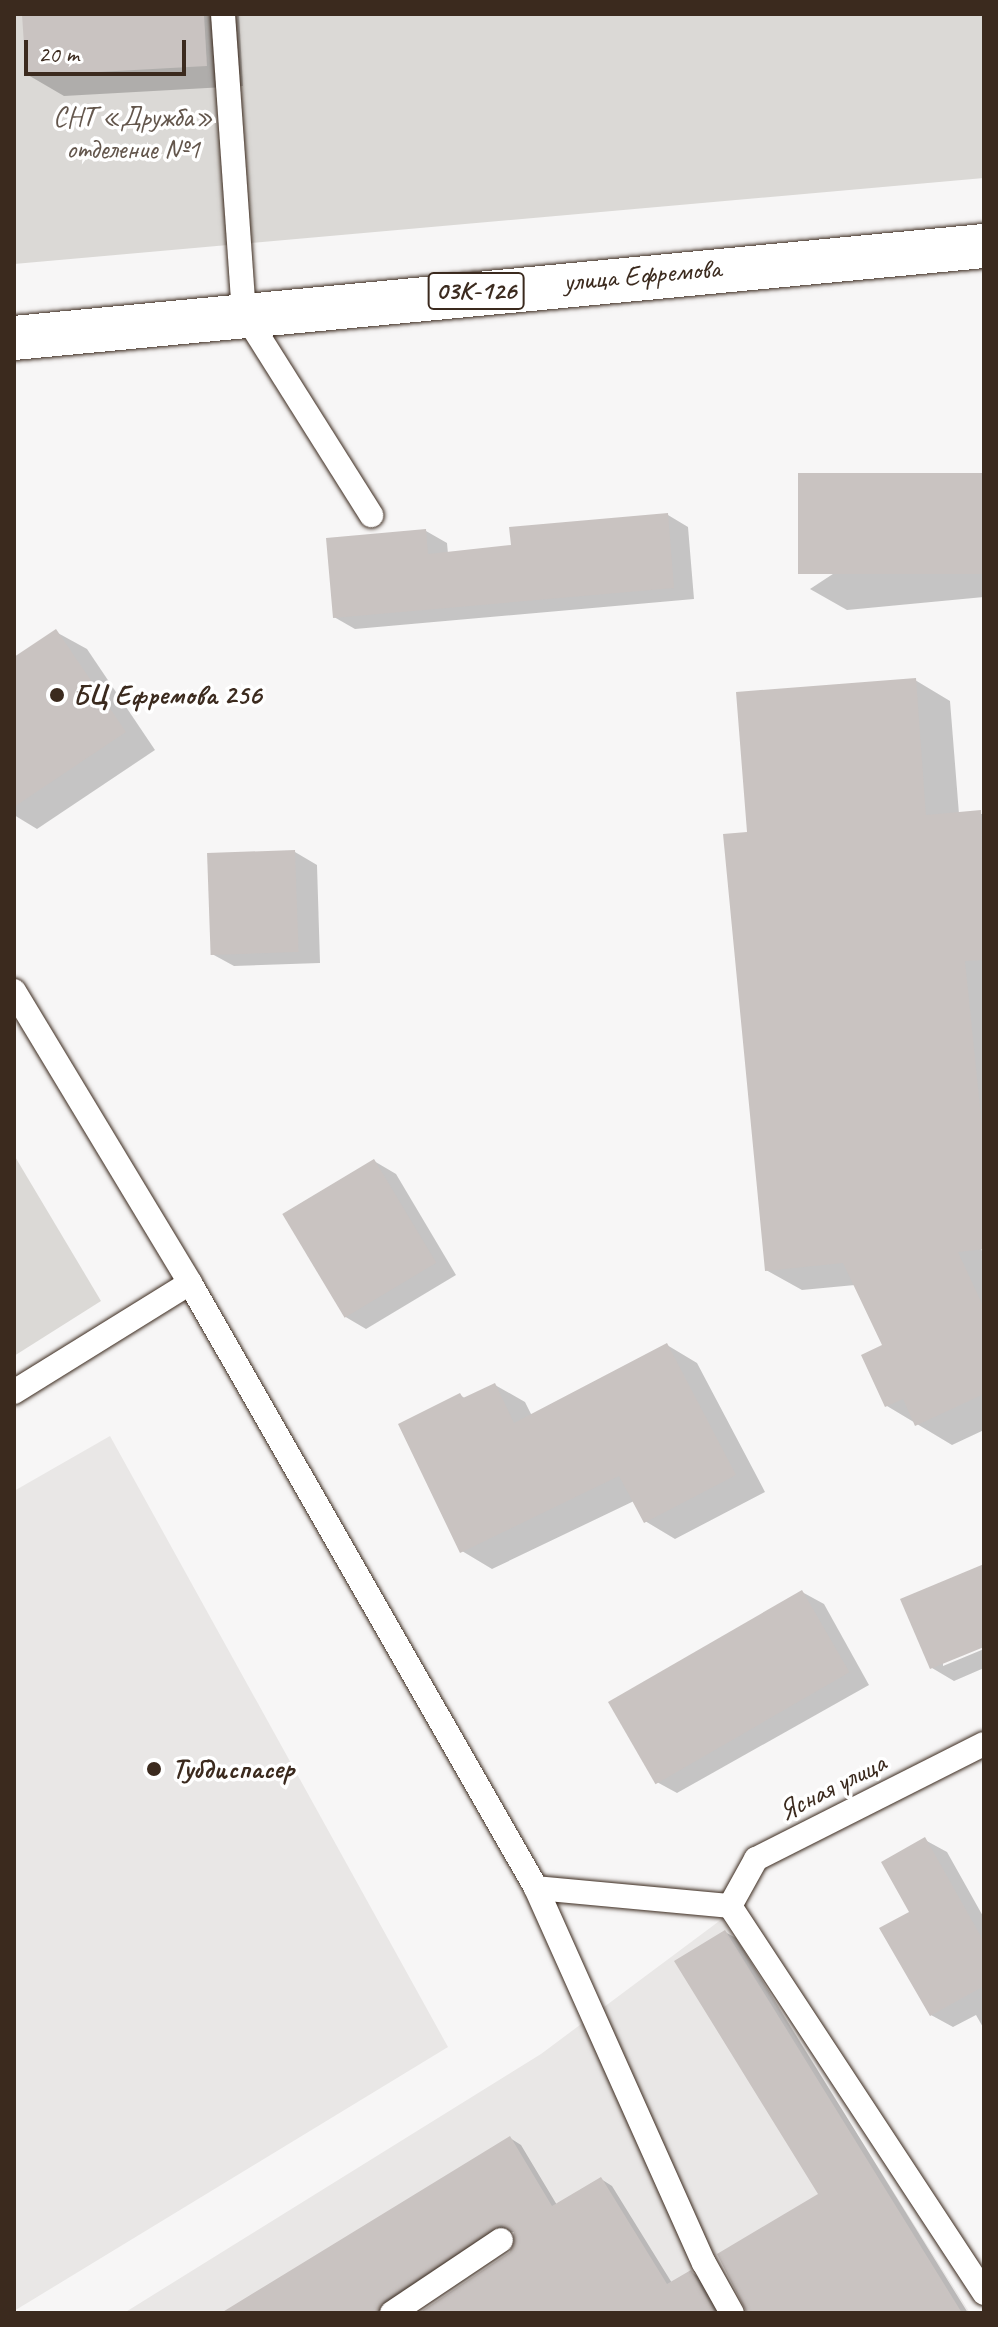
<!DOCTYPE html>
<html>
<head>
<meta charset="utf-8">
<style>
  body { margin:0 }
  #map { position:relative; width:998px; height:2327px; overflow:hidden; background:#f7f6f6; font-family:Caveat,sans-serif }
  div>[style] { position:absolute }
  .built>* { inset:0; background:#e9e7e6 }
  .green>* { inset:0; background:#dbd9d6 }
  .shadow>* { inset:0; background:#0003 }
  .building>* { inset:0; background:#c9c3c1; transform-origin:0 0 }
  .roads { filter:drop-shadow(0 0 2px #3b2a1e) drop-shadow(0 0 2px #3b2a1e) }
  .lane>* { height:24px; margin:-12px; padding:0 12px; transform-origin:12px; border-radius:12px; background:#fff }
  .primary>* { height:44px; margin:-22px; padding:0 22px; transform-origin:22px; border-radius:22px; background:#fff }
  .dots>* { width:22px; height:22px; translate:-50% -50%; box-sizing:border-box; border:4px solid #fff; border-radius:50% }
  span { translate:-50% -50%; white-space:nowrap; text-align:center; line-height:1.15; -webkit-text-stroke:7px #fff; paint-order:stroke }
  .shield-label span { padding:2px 6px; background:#fff; border:2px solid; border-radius:6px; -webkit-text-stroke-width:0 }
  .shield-label { font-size:26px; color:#3b2a1e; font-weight:700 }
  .park-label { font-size:28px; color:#63564c }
  .street-label { font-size:28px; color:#3b2a1e }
  .poi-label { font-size:28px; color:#3b2a1e; font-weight:700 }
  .left { translate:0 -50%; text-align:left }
  .frame { position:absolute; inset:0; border:16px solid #3b2a1e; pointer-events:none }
  .scale { position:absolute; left:24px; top:40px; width:162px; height:36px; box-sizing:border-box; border:4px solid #3b2a1e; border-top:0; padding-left:10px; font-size:24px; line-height:28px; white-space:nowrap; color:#3b2a1e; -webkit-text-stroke:6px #fff; paint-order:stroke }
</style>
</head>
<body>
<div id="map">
  <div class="built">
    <div style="clip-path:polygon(110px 1436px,448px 2047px,14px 2311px,14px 1491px)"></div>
    <div style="clip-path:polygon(722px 1919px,970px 2313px,124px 2313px,541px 2054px)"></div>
  </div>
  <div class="green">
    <div style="clip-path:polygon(14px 14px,984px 14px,984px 178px,14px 264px)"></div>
    <div style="clip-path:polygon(14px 1155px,101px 1301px,14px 1356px)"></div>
  </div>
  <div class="shadow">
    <div style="clip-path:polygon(24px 14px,239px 14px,243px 86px,64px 96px,28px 75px)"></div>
    <div style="clip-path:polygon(984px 475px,984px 597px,847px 610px,810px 589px)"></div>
    <div style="clip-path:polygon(668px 515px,688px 527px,694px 599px,355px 629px,334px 617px,426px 531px,447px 543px,448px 554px,513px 547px)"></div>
    <div style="clip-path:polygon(56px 632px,87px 649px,155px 750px,37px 829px,14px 815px,14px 660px)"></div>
    <div style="clip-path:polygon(915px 680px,950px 701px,959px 814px,984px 814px,984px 1171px,937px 1154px,984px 1255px,984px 1430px,952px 1445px,887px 1406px,885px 1346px,855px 1285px,802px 1290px,766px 1270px,749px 833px)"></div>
    <div style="clip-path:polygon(295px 852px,317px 865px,320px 963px,234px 966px,212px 954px)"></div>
    <div style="clip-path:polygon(374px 1161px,396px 1174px,456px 1275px,366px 1329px,344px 1316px)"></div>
    <div style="clip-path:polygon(667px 1345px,697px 1363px,765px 1492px,675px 1539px,645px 1521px,634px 1501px,492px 1569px,462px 1551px,460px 1395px,466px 1399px,495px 1385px,525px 1402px,532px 1416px)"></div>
    <div style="clip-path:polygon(984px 1566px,984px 1645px,943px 1662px,943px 1666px,984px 1649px,984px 1668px,954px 1681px,932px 1668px)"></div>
    <div style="clip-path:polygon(802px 1592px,824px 1604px,869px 1685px,677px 1793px,655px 1781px)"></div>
    <div style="clip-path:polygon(925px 1840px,947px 1852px,984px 1918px,984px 2029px,976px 2015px,953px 2027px,931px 2015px,912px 1913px)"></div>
    <div style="clip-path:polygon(725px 1932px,736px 1938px,968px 2313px,746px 2313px,821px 2194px)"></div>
    <div style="clip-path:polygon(510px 2138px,521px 2145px,557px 2205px,601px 2179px,612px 2186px,672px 2283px,691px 2272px,702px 2279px,721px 2313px,423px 2313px,511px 2254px,518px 2240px,514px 2232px,504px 2233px,391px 2313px,225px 2313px)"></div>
  </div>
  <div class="building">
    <div style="clip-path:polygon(22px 14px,204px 14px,207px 66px,26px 76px)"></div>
    <div style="left:984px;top:473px;width:101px;height:186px;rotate:90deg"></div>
    <div style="clip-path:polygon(668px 513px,674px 588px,333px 618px,326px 538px,426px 529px,428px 554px,511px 545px,509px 527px)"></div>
    <div style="clip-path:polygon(56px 629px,126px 732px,14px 807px,14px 657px)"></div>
    <div style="clip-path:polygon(916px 678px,926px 815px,981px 810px,984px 960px,965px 961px,984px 1146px,984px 1249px,958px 1252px,984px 1308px,984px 1394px,915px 1426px,903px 1399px,885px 1407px,861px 1355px,882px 1345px,843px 1263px,765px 1271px,723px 834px,747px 832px,736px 692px)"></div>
    <div style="left:295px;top:850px;width:102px;height:88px;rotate:88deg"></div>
    <div style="left:374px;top:1159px;width:121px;height:107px;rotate:59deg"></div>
    <div style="clip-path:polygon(667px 1343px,736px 1475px,644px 1523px,619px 1476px,460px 1553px,398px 1424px,460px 1393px,463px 1398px,495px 1383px,514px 1423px)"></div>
    <div style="clip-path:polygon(984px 1564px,984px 1647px,930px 1669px,900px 1599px)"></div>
    <div style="left:802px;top:1590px;width:95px;height:224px;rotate:60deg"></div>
    <div style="clip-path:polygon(925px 1837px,984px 1942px,984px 1986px,930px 2016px,879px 1928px,909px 1912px,881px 1862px)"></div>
    <div style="clip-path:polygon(725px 1930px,962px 2313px,747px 2313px,717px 2254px,818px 2194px,674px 1961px)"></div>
    <div style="clip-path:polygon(510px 2136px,552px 2206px,601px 2177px,667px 2284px,691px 2270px,715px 2313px,419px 2313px,510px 2252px,514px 2232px,501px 2225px,384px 2301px,377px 2313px,221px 2313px)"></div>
  </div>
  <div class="roads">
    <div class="lane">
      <div style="left:223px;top:14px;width:300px;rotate:86deg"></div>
      <div style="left:244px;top:313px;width:239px;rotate:57.8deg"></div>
      <div style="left:14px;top:991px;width:341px;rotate:58.9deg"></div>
      <div style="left:190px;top:1283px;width:697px;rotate:60.23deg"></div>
      <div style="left:536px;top:1888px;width:195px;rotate:5.3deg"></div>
      <div style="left:730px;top:1906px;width:463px;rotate:56.7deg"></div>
      <div style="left:14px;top:1392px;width:207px;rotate:-31.8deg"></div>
      <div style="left:536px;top:1888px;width:411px;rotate:65.9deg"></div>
      <div style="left:704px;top:2263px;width:57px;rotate:60.8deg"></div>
      <div style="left:730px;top:1906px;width:54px;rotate:-61deg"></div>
      <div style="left:756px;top:1859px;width:255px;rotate:-26.8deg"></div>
      <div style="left:392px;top:2313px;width:131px;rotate:-33.8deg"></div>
    </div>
    <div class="primary">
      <div style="left:14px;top:338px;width:974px;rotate:-5.42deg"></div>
    </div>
  </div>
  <div class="dots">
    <div style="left:57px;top:695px;background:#3b2a1e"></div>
    <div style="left:154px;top:1769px;background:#3b2a1e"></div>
  </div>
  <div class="shield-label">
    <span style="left:476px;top:291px">03К-126</span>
  </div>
  <div class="park-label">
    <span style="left:133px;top:133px">СНТ «Дружба»<br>отделение №1</span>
  </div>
  <div class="street-label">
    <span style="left:642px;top:275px;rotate:-5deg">улица Ефремова</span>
    <span style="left:832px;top:1787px;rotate:-27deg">Ясная улица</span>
  </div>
  <div class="poi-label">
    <span class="left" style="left:73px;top:695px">БЦ Ефремова 256</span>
    <span class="left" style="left:172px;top:1769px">Тубдиспасер</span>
  </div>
  <div class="frame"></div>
  <div class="scale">20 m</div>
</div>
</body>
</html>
